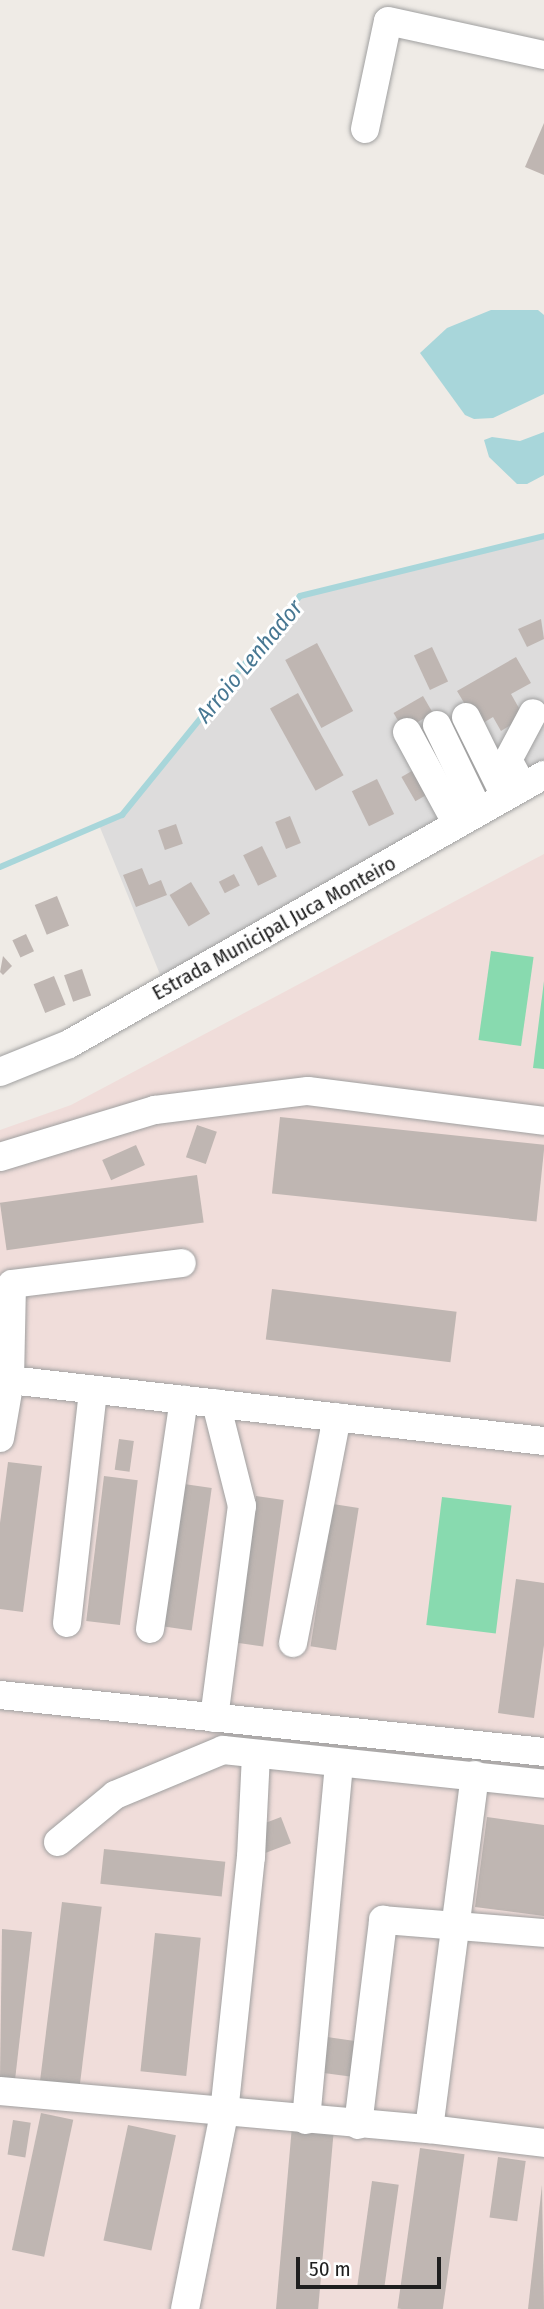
<!DOCTYPE html>
<html>
<head>
<meta charset="utf-8">
<style>
  body { margin:0 }
  #map { position:relative; width:544px; height:2309px; overflow:hidden; background:#efebe6; font-family:"Fira Sans Condensed",sans-serif }
  div>[style] { position:absolute }
  .residential>* { inset:0; background:#dddcdc }
  .military>* { inset:0; background:#f0ddda }
  .pitch>* { inset:0; background:#88daaf; transform-origin:0 0 }
  .water>* { inset:0; background:#a8d6da }
  .stream>* { height:6px; margin:-3px; padding:0 3px; transform-origin:3px; border-radius:3px; background:#a8d6da }
  .building>* { inset:0; background:#bfb6b2; transform-origin:0 0 }
  .roads { filter:drop-shadow(0 0 2px #a0a0a0) drop-shadow(0 0 2px #a0a0a0) }
  .minor>* { height:28px; margin:-14px; padding:0 14px; transform-origin:14px; border-radius:14px; background:#fff }
  span { translate:-50% -50%; white-space:nowrap; text-align:center; line-height:1.15; -webkit-text-stroke:6px #fff; paint-order:stroke }
  .street-label { font-size:21px; color:#1f1f1f }
  .water-label { font-size:23px; color:#477792; font-style:italic }
  .scale { position:absolute; left:296px; top:2257px; width:145px; height:32px; box-sizing:border-box; border:4px solid #1f1f1f; border-top:0; padding-left:9px; font-size:21px; line-height:24px; white-space:nowrap; color:#1f1f1f; -webkit-text-stroke:5px #fff; paint-order:stroke }
</style>
</head>
<body>
<div id="map">
  <div class="residential">
    <div style="clip-path:polygon(544px 536px,544px 775px,166px 989px,99px 825px,122px 815px,300px 596px)"></div>
  </div>
  <div class="military">
    <div style="clip-path:polygon(544px 854px,544px 2309px,0 2309px,0 1130px,71px 1105px)"></div>
  </div>
  <div class="pitch">
    <div style="left:491px;top:951px;width:43px;height:90px;rotate:8deg"></div>
    <div style="clip-path:polygon(544px 981px,544px 1069px,533px 1068px)"></div>
    <div style="left:442px;top:1497px;width:70px;height:129px;rotate:7deg"></div>
  </div>
  <div class="water">
    <div style="clip-path:polygon(491px 310px,538px 310px,544px 315px,544px 394px,493px 418px,474px 419px,465px 415px,420px 353px,447px 328px)"></div>
    <div style="clip-path:polygon(544px 432px,544px 475px,527px 484px,517px 484px,489px 457px,484px 440px,492px 437px,520px 441px)"></div>
  </div>
  <div class="stream">
    <div style="left:0;top:867px;width:133px;rotate:-23.1deg"></div>
    <div style="left:122px;top:815px;width:282px;rotate:-50.9deg"></div>
    <div style="left:300px;top:596px;width:251px;rotate:-13.8deg"></div>
  </div>
  <div class="building">
    <div style="clip-path:polygon(544px 123px,544px 175px,525px 167px)"></div>
    <div style="clip-path:polygon(541px 619px,544px 639px,527px 647px,518px 629px)"></div>
    <div style="left:317px;top:643px;width:77px;height:36px;rotate:62deg"></div>
    <div style="left:432px;top:647px;width:38px;height:20px;rotate:65deg"></div>
    <div style="clip-path:polygon(516px 657px,531px 683px,511px 694px,524px 717px,501px 731px,493px 717px,478px 726px,457px 691px)"></div>
    <div style="left:298px;top:693px;width:94px;height:32px;rotate:61deg"></div>
    <div style="left:423px;top:696px;width:20px;height:34px;rotate:60deg"></div>
    <div style="left:417px;top:768px;width:28px;height:18px;rotate:60deg"></div>
    <div style="left:377px;top:779px;width:39px;height:28px;rotate:64deg"></div>
    <div style="left:290px;top:816px;width:29px;height:16px;rotate:68deg"></div>
    <div style="left:176px;top:824px;width:21px;height:19px;rotate:71deg"></div>
    <div style="left:262px;top:846px;width:34px;height:21px;rotate:64deg"></div>
    <div style="clip-path:polygon(142px 868px,149px 885px,161px 880px,167px 895px,136px 907px,123px 875px)"></div>
    <div style="left:234px;top:874px;width:13px;height:17px;rotate:63deg"></div>
    <div style="left:191px;top:882px;width:37px;height:25px;rotate:59deg"></div>
    <div style="left:57px;top:896px;width:32px;height:24px;rotate:68deg"></div>
    <div style="left:26px;top:934px;width:19px;height:15px;rotate:65deg"></div>
    <div style="clip-path:polygon(3px 956px,12px 966px,3px 975px,0 972px)"></div>
    <div style="left:82px;top:969px;width:28px;height:19px;rotate:71deg"></div>
    <div style="left:54px;top:976px;width:31px;height:22px;rotate:68deg"></div>
    <div style="left:280px;top:1117px;width:266px;height:77px;rotate:6deg"></div>
    <div style="left:197px;top:1125px;width:21px;height:34px;rotate:19deg"></div>
    <div style="left:136px;top:1145px;width:22px;height:37px;rotate:66deg"></div>
    <div style="left:197px;top:1175px;width:48px;height:199px;rotate:82deg"></div>
    <div style="left:272px;top:1289px;width:186px;height:51px;rotate:7deg"></div>
    <div style="left:119px;top:1439px;width:15px;height:31px;rotate:8deg"></div>
    <div style="clip-path:polygon(8px 1462px,42px 1466px,23px 1612px,0 1609px,0 1523px)"></div>
    <div style="left:104px;top:1476px;width:34px;height:146px;rotate:7deg"></div>
    <div style="left:184px;top:1484px;width:28px;height:144px;rotate:8deg"></div>
    <div style="left:256px;top:1496px;width:28px;height:148px;rotate:8deg"></div>
    <div style="left:333px;top:1504px;width:26px;height:144px;rotate:9deg"></div>
    <div style="clip-path:polygon(516px 1579px,544px 1583px,544px 1645px,534px 1718px,498px 1713px)"></div>
    <div style="left:281px;top:1817px;width:28px;height:29px;rotate:69deg"></div>
    <div style="clip-path:polygon(487px 1817px,544px 1825px,544px 1916px,475px 1907px)"></div>
    <div style="left:104px;top:1849px;width:122px;height:35px;rotate:6deg"></div>
    <div style="left:62px;top:1902px;width:40px;height:183px;rotate:7deg"></div>
    <div style="clip-path:polygon(2px 1929px,32px 1932px,15px 2080px,0 2078px)"></div>
    <div style="left:155px;top:1933px;width:46px;height:139px;rotate:6deg"></div>
    <div style="left:327px;top:2037px;width:30px;height:36px;rotate:8deg"></div>
    <div style="left:41px;top:2113px;width:33px;height:140px;rotate:12deg"></div>
    <div style="left:13px;top:2120px;width:18px;height:35px;rotate:9deg"></div>
    <div style="left:128px;top:2125px;width:49px;height:118px;rotate:12deg"></div>
    <div style="left:292px;top:2126px;width:42px;height:184px;rotate:5deg"></div>
    <div style="left:420px;top:2148px;width:45px;height:162px;rotate:8deg"></div>
    <div style="left:498px;top:2157px;width:28px;height:61px;rotate:8deg"></div>
    <div style="left:372px;top:2181px;width:27px;height:105px;rotate:8deg"></div>
    <div style="clip-path:polygon(542px 2185px,544px 2309px,528px 2309px)"></div>
  </div>
  <div class="roads">
    <div class="minor">
      <div style="left:365px;top:129px;width:110px;rotate:-78deg"></div>
      <div style="left:388px;top:21px;width:160px;rotate:12.3deg"></div>
      <div style="left:466px;top:717px;width:88px;rotate:63.7deg"></div>
      <div style="left:437px;top:725px;width:94px;rotate:64.2deg"></div>
      <div style="left:407px;top:732px;width:105px;rotate:61.5deg"></div>
      <div style="left:523px;top:787px;width:31px;rotate:-119deg"></div>
      <div style="left:508px;top:760px;width:53px;rotate:-62deg"></div>
      <div style="left:0;top:1072px;width:74px;rotate:-22.1deg"></div>
      <div style="left:69px;top:1044px;width:546px;rotate:-29.52deg"></div>
      <div style="left:0;top:1157px;width:162px;rotate:-16.9deg"></div>
      <div style="left:155px;top:1110px;width:154px;rotate:-7.1deg"></div>
      <div style="left:308px;top:1091px;width:238px;rotate:7.2deg"></div>
      <div style="left:10px;top:1380px;width:96px;rotate:-88.8deg"></div>
      <div style="left:12px;top:1284px;width:171px;rotate:-7deg"></div>
      <div style="left:0;top:1438px;width:59px;rotate:-80.2deg"></div>
      <div style="left:10px;top:1380px;width:537px;rotate:6.52deg"></div>
      <div style="left:67px;top:1623px;width:234px;rotate:-83.6deg"></div>
      <div style="left:150px;top:1629px;width:232px;rotate:-81.6deg"></div>
      <div style="left:293px;top:1643px;width:230px;rotate:-79deg"></div>
      <div style="left:0;top:1695px;width:547px;rotate:5.98deg"></div>
      <div style="left:214px;top:1718px;width:214px;rotate:-82.5deg"></div>
      <div style="left:242px;top:1506px;width:106px;rotate:-104.2deg"></div>
      <div style="left:58px;top:1842px;width:74px;rotate:-39.5deg"></div>
      <div style="left:115px;top:1795px;width:117px;rotate:-22.6deg"></div>
      <div style="left:223px;top:1750px;width:323px;rotate:6deg"></div>
      <div style="left:0;top:2091px;width:431px;rotate:5.1deg"></div>
      <div style="left:429px;top:2129px;width:116px;rotate:6.9deg"></div>
      <div style="left:306px;top:2120px;width:358px;rotate:-84.7deg"></div>
      <div style="left:358px;top:2125px;width:207px;rotate:-83deg"></div>
      <div style="left:383px;top:1920px;width:162px;rotate:4.6deg"></div>
      <div style="left:429px;top:2129px;width:357px;rotate:-82.6deg"></div>
      <div style="left:185px;top:2309px;width:200px;rotate:-78.7deg"></div>
      <div style="left:224px;top:2113px;width:257px;rotate:-84deg"></div>
      <div style="left:251px;top:1857px;width:101px;rotate:-87.2deg"></div>
    </div>
  </div>
  <div class="street-label">
    <span style="left:274px;top:928px;rotate:-29deg">Estrada Municipal Juca Monteiro</span>
  </div>
  <div class="water-label">
    <span style="left:249px;top:661px;rotate:-50deg">Arroio Lenhador</span>
  </div>
  <div class="scale">50 m</div>
</div>
</body>
</html>
